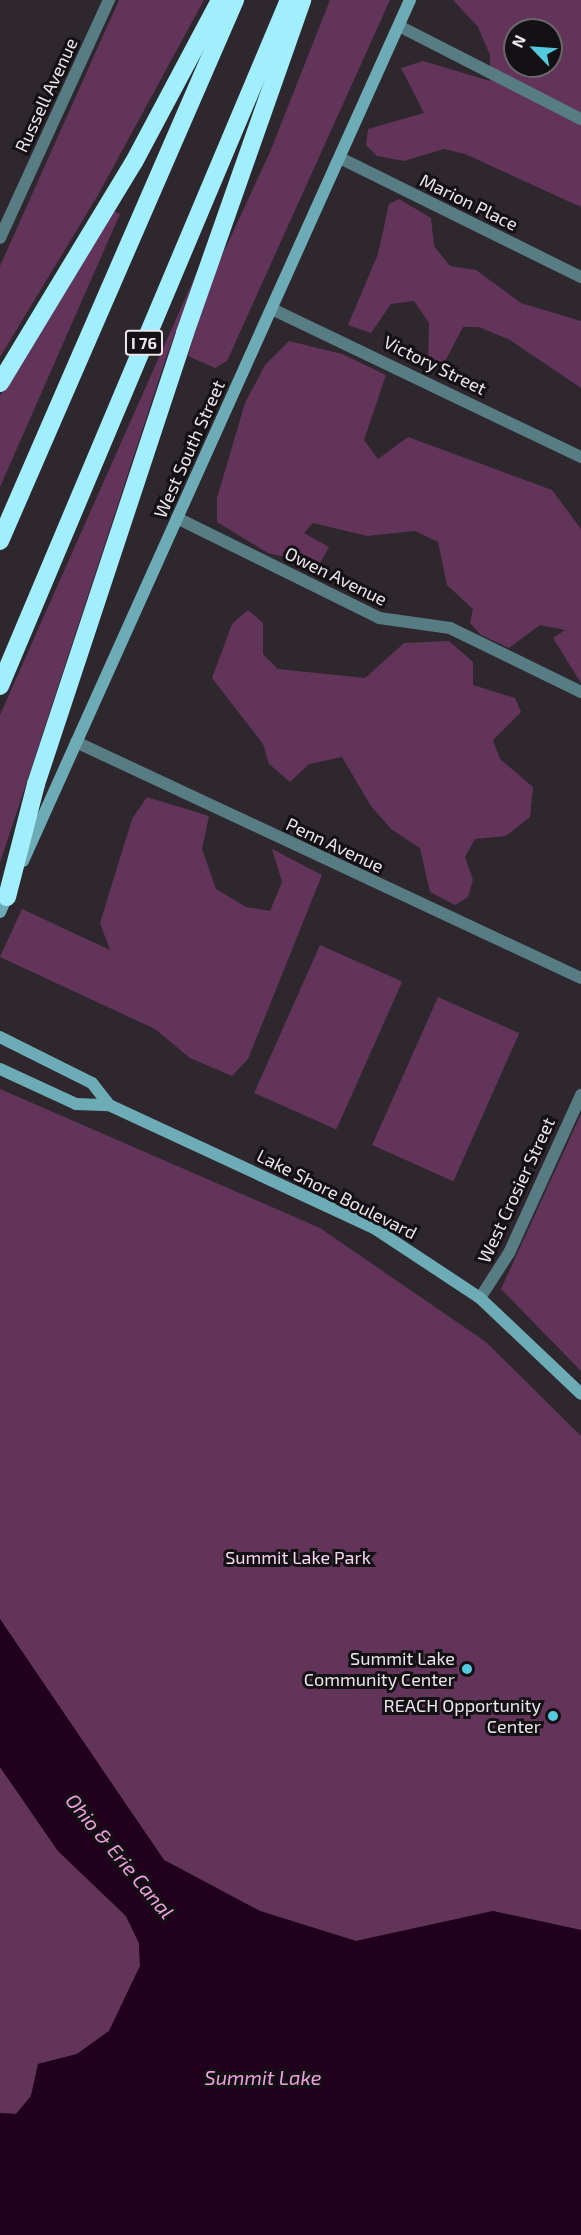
<!DOCTYPE html>
<html>
<head>
<meta charset="utf-8">
<style>
  body { margin:0 }
  #map { position:relative; width:581px; height:2235px; overflow:hidden; background:#2e272d; font-family:"Exo 2",sans-serif }
  div>[style] { position:absolute }
  .green>* { inset:0; background:#62345a; transform-origin:0 0 }
  .water>* { inset:0; background:#20001c }
  .minor>* { height:12px; margin:-6px; padding:0 6px; transform-origin:6px; border-radius:6px; background:#577c83 }
  .tertiary>* { height:12px; margin:-6px; padding:0 6px; transform-origin:6px; border-radius:6px; background:#577c83 }
  .secondary>* { height:12px; margin:-6px; padding:0 6px; transform-origin:6px; border-radius:6px; background:#6dabb7 }
  .motorway>* { height:18px; margin:-9px; padding:0 9px; transform-origin:9px; border-radius:9px; background:#a1eefc }
  .dots>* { width:16px; height:16px; translate:-50% -50%; box-sizing:border-box; border:3px solid #141114; border-radius:50% }
  span { translate:-50% -50%; white-space:nowrap; text-align:center; line-height:1.15; -webkit-text-stroke:6px #141114; paint-order:stroke }
  .shield-label span { padding:2px 4px; background:#141114; border:2px solid; border-radius:4px; -webkit-text-stroke-width:0 }
  .shield-label { font-size:16px; color:#ece6ea; font-weight:700 }
  .street-label { font-size:18px; color:#ece6ea }
  .park-label { font-size:18px; color:#f9d7f1 }
  .poi-label { font-size:18px; color:#ece6ea }
  .right { translate:-100% -50%; text-align:right }
  .water-label { font-size:20px; color:#f09fe1; font-style:italic }
  .north { position:absolute; left:503px; top:18px; width:60px; height:60px; box-sizing:border-box; background:#141114; border:2px solid #6a666a; border-radius:50%; rotate:295deg; font-size:16px; font-weight:700; line-height:24px; text-align:center; color:#ece6ea }
  .north::after { content:''; display:block; margin:auto; width:21px; height:27px; background:#54cade; clip-path:polygon(50% 0,100% 100%,50% 72%,0 100%) }
</style>
</head>
<body>
<div id="map">
  <div class="green">
    <div style="clip-path:polygon(119px 0,204px 0,98px 195px,0 357px,0 266px)"></div>
    <div style="clip-path:polygon(330px 0,390px 0,227px 361px,215px 368px,188px 356px,209px 284px,270px 152px)"></div>
    <div style="clip-path:polygon(evenodd,453px 0,581px 0,581px 207px,465px 154px,444px 149px,404px 161px,377px 156px,366px 145px,368px 129px,424px 113px,401px 68px,423px 61px,490px 81px,490px 55px,478px 27px,453px 0,515px 30px,551px 30px,551px 66px,515px 66px,515px 30px)"></div>
    <div style="clip-path:polygon(399px 199px,431px 218px,434px 246px,450px 266px,476px 270px,521px 303px,581px 321px,581px 388px,510px 340px,479px 327px,463px 327px,442px 367px,428px 366px,429px 323px,414px 301px,391px 304px,371px 333px,348px 325px,378px 254px,389px 204px)"></div>
    <div style="clip-path:polygon(112px 210px,120px 214px,0 487px,0 396px)"></div>
    <div style="clip-path:polygon(200px 265px,164px 364px,0 863px,0 715px)"></div>
    <div style="clip-path:polygon(289px 341px,342px 354px,386px 375px,364px 440px,378px 459px,408px 437px,552px 490px,581px 529px,581px 683px,553px 638px,565px 630px,540px 625px,509px 648px,481px 635px,470px 623px,473px 609px,447px 585px,438px 542px,415px 531px,367px 536px,313px 523px,304px 533px,329px 547px,319px 565px,268px 553px,217px 522px,217px 498px,245px 403px,265px 365px)"></div>
    <div style="clip-path:polygon(248px 610px,263px 623px,263px 654px,278px 669px,365px 678px,404px 643px,449px 641px,473px 662px,473px 685px,515px 698px,521px 712px,493px 740px,500px 759px,533px 787px,530px 817px,506px 836px,475px 839px,465px 857px,473px 880px,468px 897px,455px 905px,430px 892px,420px 848px,391px 829px,371px 806px,342px 757px,309px 764px,290px 782px,269px 764px,263px 744px,212px 678px,232px 624px)"></div>
    <div style="clip-path:polygon(147px 797px,209px 816px,202px 849px,216px 889px,246px 907px,270px 911px,282px 882px,272px 849px,322px 875px,248px 1059px,232px 1076px,190px 1058px,155px 1029px,0 957px,22px 909px,110px 950px,100px 923px,132px 819px)"></div>
    <div style="left:320px;top:945px;width:90px;height:162px;rotate:24deg"></div>
    <div style="left:438px;top:997px;width:89px;height:162px;rotate:24deg"></div>
    <div style="clip-path:polygon(0 1089px,320px 1228px,486px 1342px,581px 1436px,581px 1930px,493px 1911px,356px 1941px,260px 1911px,164px 1860px,35px 1675px,0 1619px)"></div>
    <div style="clip-path:polygon(581px 1114px,581px 1371px,501px 1289px)"></div>
    <div style="clip-path:polygon(0 1767px,58px 1851px,126px 1916px,139px 1943px,140px 1966px,109px 2031px,77px 2054px,38px 2064px,31px 2096px,16px 2114px,0 2113px)"></div>
  </div>
  <div class="water">
    <div style="clip-path:polygon(0 1619px,164px 1860px,260px 1911px,356px 1941px,493px 1911px,581px 1930px,581px 2235px,0 2235px,0 2113px,16px 2114px,31px 2096px,38px 2064px,77px 2054px,109px 2031px,140px 1966px,139px 1943px,126px 1916px,58px 1851px,0 1767px)"></div>
  </div>
  <div class="minor">
    <div style="left:399px;top:26px;width:204px;rotate:27.1deg"></div>
    <div style="left:340px;top:158px;width:269px;rotate:26.3deg"></div>
    <div style="left:272px;top:309px;width:343px;rotate:25.6deg"></div>
    <div style="left:177px;top:518px;width:225px;rotate:26.3deg"></div>
    <div style="left:379px;top:618px;width:72px;rotate:8deg"></div>
    <div style="left:450px;top:628px;width:146px;rotate:26deg"></div>
    <div style="left:76px;top:742px;width:557px;rotate:25.05deg"></div>
    <div style="left:480px;top:1298px;width:54px;rotate:-57.2deg"></div>
    <div style="left:509px;top:1253px;width:174px;rotate:-65.5deg"></div>
  </div>
  <div class="tertiary">
    <div style="left:0;top:238px;width:262px;rotate:-65.4deg"></div>
  </div>
  <div class="secondary">
    <div style="left:23px;top:861px;width:944px;rotate:-65.8deg"></div>
    <div style="left:0;top:912px;width:24px;rotate:-66deg"></div>
    <div style="left:0;top:1037px;width:103px;rotate:26.6deg"></div>
    <div style="left:92px;top:1083px;width:28px;rotate:52deg"></div>
    <div style="left:0;top:1069px;width:84px;rotate:24.7deg"></div>
    <div style="left:76px;top:1104px;width:33px;rotate:2deg"></div>
    <div style="left:109px;top:1105px;width:292px;rotate:24.9deg"></div>
    <div style="left:374px;top:1228px;width:127px;rotate:33.4deg"></div>
    <div style="left:480px;top:1298px;width:139px;rotate:43.5deg"></div>
  </div>
  <div class="motorway">
    <div style="left:0;top:383px;width:258px;rotate:-58.8deg"></div>
    <div style="left:134px;top:162px;width:183px;rotate:-62deg"></div>
    <div style="left:0;top:541px;width:590px;rotate:-66.52deg"></div>
    <div style="left:0;top:686px;width:744px;rotate:-67.16deg"></div>
    <div style="left:7px;top:897px;width:117px;rotate:-75.6deg"></div>
    <div style="left:36px;top:784px;width:475px;rotate:-71.7deg"></div>
    <div style="left:185px;top:333px;width:353px;rotate:-70.6deg"></div>
  </div>
  <div class="dots">
    <div style="left:467px;top:1669px;background:#54cade"></div>
    <div style="left:553px;top:1716px;background:#54cade"></div>
  </div>
  <div class="shield-label">
    <span style="left:144px;top:343px">I 76</span>
  </div>
  <div class="street-label">
    <span style="left:46px;top:95px;rotate:-65deg">Russell Avenue</span>
    <span style="left:469px;top:202px;rotate:26deg">Marion Place</span>
    <span style="left:435px;top:365px;rotate:26deg">Victory Street</span>
    <span style="left:189px;top:449px;rotate:-66deg">West South Street</span>
    <span style="left:336px;top:576px;rotate:26deg">Owen Avenue</span>
    <span style="left:335px;top:845px;rotate:25deg">Penn Avenue</span>
    <span style="left:516px;top:1190px;rotate:-65deg">West Crosier Street</span>
    <span style="left:337px;top:1194px;rotate:27deg">Lake Shore Boulevard</span>
  </div>
  <div class="park-label">
    <span style="left:298px;top:1557px">Summit Lake Park</span>
  </div>
  <div class="poi-label">
    <span class="right" style="left:455px;top:1669px">Summit Lake<br>Community Center</span>
    <span class="right" style="left:541px;top:1716px">REACH Opportunity<br>Center</span>
  </div>
  <div class="water-label">
    <span style="left:120px;top:1856px;rotate:50deg">Ohio &amp; Erie Canal</span>
    <span style="left:263px;top:2077px">Summit Lake</span>
  </div>
  <div class="north">N</div>
</div>
</body>
</html>
